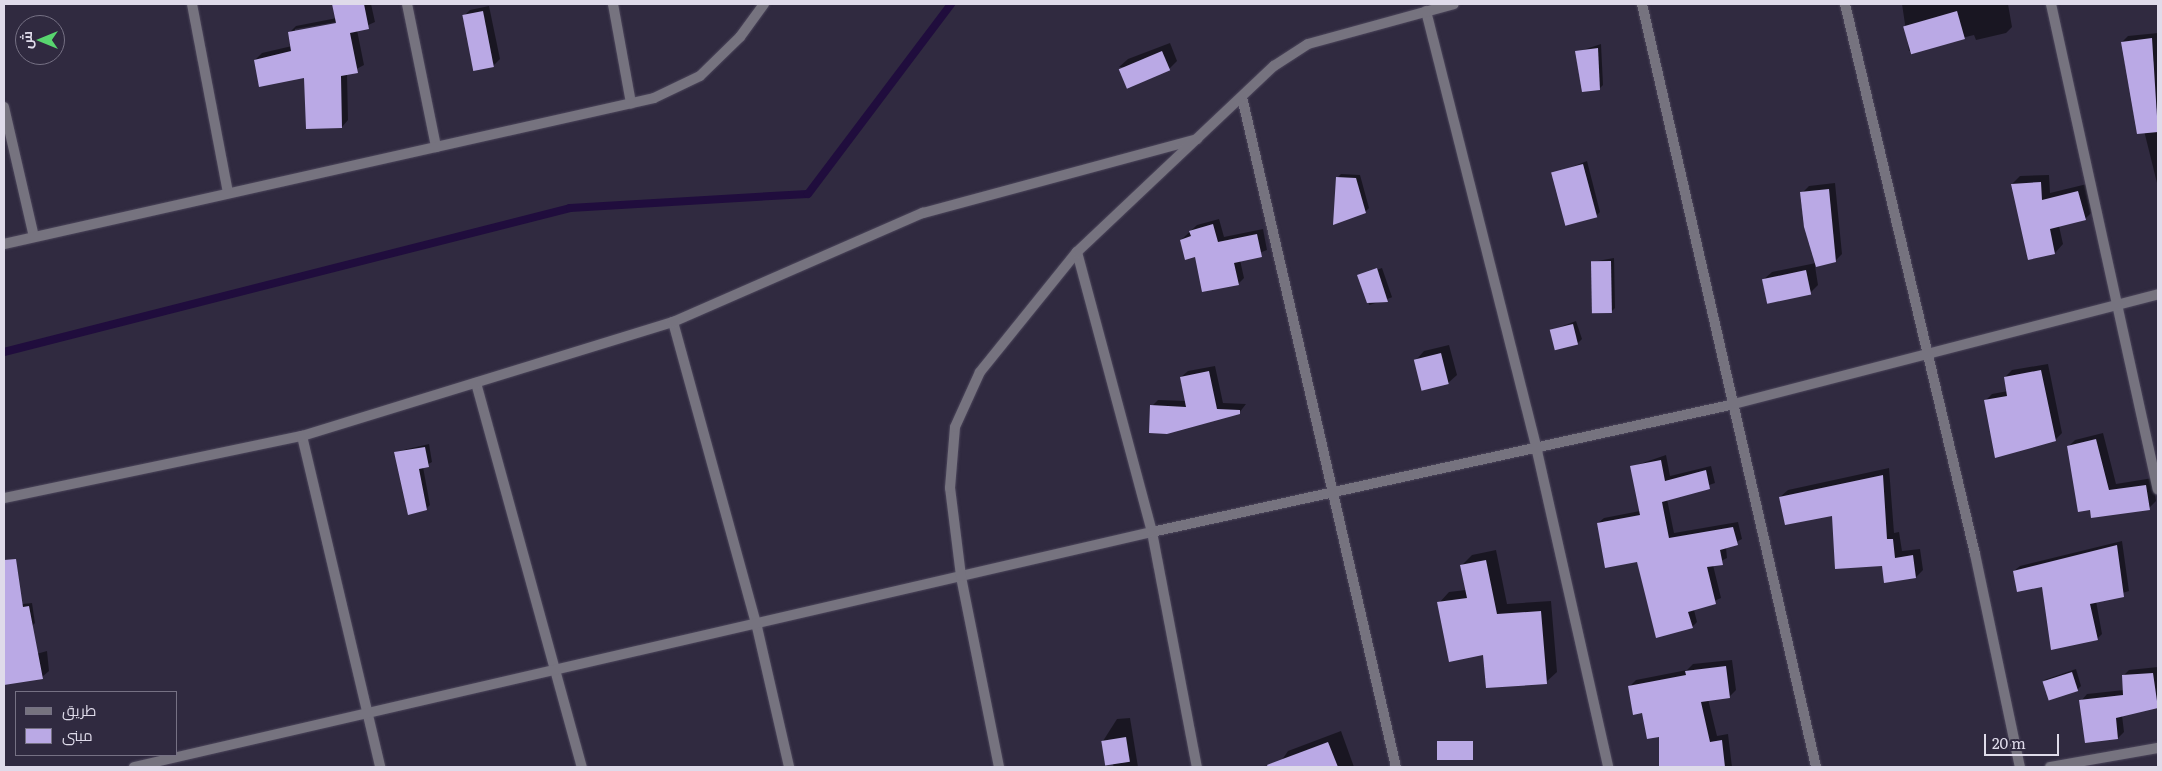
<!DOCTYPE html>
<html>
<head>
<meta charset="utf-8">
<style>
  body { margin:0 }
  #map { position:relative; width:2162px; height:771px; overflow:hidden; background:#302a40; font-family:Literata,Cairo,serif }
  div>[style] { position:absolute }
  .shadow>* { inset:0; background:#0007; transform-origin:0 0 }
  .stream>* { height:8px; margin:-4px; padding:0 4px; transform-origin:4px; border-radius:4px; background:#200d3d }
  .building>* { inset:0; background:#baa9e5; transform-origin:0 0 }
  .roads { filter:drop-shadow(0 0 1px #4c465b) drop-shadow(0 0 1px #4c465b) }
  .street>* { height:10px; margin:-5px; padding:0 5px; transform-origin:5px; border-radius:5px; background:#76737f }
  span { translate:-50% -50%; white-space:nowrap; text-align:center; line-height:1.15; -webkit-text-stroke:5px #302a40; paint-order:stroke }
  .frame { position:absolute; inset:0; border:5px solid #dfdbea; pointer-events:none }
  .legend { position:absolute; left:15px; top:691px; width:162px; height:65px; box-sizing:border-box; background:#302a40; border:1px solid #767184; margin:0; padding:6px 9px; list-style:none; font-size:15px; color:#dfdbea }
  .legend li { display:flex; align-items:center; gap:10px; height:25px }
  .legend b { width:25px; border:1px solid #767184 }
  .north { position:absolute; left:15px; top:15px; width:50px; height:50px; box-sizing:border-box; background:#302a40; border:1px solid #767184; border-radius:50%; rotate:270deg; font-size:14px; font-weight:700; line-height:20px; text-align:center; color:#dfdbea }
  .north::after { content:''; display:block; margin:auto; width:18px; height:22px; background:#58d56f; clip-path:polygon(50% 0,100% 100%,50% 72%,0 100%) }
  .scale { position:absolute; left:1984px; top:734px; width:75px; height:22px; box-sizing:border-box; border:2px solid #dfdbea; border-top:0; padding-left:6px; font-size:15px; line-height:18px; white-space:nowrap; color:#dfdbea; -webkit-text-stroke:4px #302a40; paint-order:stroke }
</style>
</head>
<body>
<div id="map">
  <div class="shadow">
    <div style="clip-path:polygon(evenodd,334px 4px,371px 4px,375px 22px,357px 30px,364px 65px,347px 74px,348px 120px,342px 127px,305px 76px,255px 60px,262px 53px,292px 46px,290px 32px,296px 26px,337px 18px,334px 4px,342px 21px,343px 23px,295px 32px,295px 29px,342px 21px)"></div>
    <div style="clip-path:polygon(1902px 4px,2008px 4px,2012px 27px,2006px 33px,1976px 40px,1974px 35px,1909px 51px)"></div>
    <div style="clip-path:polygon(489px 6px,500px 59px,493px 66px,464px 16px,470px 10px)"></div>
    <div style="clip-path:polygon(2158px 33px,2158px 187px,2122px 42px,2128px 36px)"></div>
    <div style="clip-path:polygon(1170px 43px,1177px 61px,1169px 69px,1119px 67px,1128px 59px)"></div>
    <div style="clip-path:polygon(1601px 44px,1603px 85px,1599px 89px,1577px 52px)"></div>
    <div style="clip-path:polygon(1587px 161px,1600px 212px,1596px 216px,1554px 174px)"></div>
    <div style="clip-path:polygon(1341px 174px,1360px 175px,1369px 208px,1365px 212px,1337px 178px)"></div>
    <div style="clip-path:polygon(2049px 175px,2050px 193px,2087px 184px,2093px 211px,2085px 219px,2059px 226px,2063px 244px,2055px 253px,2012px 184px,2020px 176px)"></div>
    <div style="clip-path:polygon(1835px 183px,1842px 254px,1835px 261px,1815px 266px,1818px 285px,1810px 293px,1763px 280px,1772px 272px,1816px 263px,1802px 193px,1809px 186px)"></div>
    <div style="clip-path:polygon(1219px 219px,1224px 237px,1263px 229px,1267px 250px,1240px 260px,1244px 278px,1238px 284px,1181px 240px,1197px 225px)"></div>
    <div style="clip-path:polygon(1614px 258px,1615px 308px,1611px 312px,1592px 262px)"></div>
    <div style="left:1382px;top:268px;width:31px;height:24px;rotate:71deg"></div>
    <div style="clip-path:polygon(1576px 321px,1582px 339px,1578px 343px,1552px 330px)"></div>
    <div style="clip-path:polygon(1449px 345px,1457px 375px,1448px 383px,1416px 360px,1424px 351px)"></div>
    <div style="clip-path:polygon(2048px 364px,2062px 433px,2055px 440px,1985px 401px,1992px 394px,2008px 391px,2005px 377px,2012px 370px)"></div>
    <div style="clip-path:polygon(1215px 366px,1223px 403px,1246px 404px,1239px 413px,1152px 406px,1158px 400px,1186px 401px,1181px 377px,1188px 371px)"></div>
    <div style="clip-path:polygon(2103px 433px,2116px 484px,2153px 478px,2156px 501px,2149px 508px,2092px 516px,2068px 447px,2075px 440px)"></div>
    <div style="clip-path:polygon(429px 444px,432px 462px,423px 467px,430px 505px,426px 509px,395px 452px)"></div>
    <div style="clip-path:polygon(1666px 455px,1670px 476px,1711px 466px,1715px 483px,1667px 499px,1674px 533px,1738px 522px,1742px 539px,1726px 547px,1727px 558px,1713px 565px,1721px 598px,1694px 610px,1697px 622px,1692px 627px,1638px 561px,1598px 523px,1604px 518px,1640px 511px,1631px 467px)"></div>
    <div style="clip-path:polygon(1889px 468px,1894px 533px,1899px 532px,1902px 551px,1920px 549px,1923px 570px,1916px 577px,1883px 565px,1833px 515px,1780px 497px,1788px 490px)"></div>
    <div style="clip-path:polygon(2122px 541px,2129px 591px,2096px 601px,2102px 634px,2097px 639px,2043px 586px,2014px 571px,2020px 566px)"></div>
    <div style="clip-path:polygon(1496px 550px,1507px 604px,1551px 601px,1557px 672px,1546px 682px,1485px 653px,1439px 603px,1449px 592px,1466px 590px,1462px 565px,1472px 555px)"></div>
    <div style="clip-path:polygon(32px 603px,35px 623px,31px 627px,4px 630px,5px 606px)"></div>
    <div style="clip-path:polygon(47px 651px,49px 671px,42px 677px,4px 681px,4px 663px)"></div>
    <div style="clip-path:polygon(1732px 660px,1736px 690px,1729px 697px,1708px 699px,1717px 736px,1728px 734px,1732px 767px,1660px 767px,1660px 735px,1629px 687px,1636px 680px,1687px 670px,1693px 664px)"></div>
    <div style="clip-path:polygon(2158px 667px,2158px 704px,2122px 715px,2124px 732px,2118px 738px,2081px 701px,2087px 694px,2124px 690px,2123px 676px,2129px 670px)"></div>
    <div style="clip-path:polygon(2076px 669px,2081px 686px,2077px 690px,2044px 680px)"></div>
    <div style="clip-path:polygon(1130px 718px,1138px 767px,1114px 767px,1103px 741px,1117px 719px)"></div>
    <div style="clip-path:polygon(1341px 731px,1354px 767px,1277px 767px,1288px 751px)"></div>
  </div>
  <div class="stream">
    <div style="left:4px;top:352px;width:584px;rotate:-14.27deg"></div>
    <div style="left:570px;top:208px;width:238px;rotate:-3.4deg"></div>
    <div style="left:808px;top:194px;width:238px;rotate:-53deg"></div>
  </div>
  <div class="building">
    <div style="clip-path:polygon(332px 4px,364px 4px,369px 29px,350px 33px,358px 73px,341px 76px,342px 128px,306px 129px,304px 78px,259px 87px,254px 60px,291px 51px,288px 32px,336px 23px)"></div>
    <div style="left:483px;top:11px;width:57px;height:21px;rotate:79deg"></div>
    <div style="left:1957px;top:11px;width:29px;height:56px;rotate:74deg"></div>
    <div style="clip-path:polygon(2152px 38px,2158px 132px,2137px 134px,2121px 42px)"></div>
    <div style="clip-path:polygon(1598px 48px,1600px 90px,1582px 92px,1575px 51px)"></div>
    <div style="left:1162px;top:51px;width:21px;height:47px;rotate:67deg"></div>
    <div style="left:1583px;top:164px;width:55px;height:33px;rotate:75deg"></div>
    <div style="clip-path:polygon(1336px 177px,1356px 178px,1366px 213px,1333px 225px)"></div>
    <div style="clip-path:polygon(2041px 182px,2042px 200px,2078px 191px,2086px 220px,2050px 229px,2055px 254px,2028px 260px,2011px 184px)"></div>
    <div style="clip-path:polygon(1829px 189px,1836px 262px,1816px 267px,1804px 227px,1800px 192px)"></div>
    <div style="clip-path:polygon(1213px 224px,1218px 242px,1257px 234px,1262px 257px,1234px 263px,1239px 285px,1202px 292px,1195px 257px,1185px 260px,1180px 240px,1191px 236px,1189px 231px)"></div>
    <div style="left:1611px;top:261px;width:52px;height:20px;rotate:89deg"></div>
    <div style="clip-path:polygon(1377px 268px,1388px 302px,1367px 303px,1357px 275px)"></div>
    <div style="left:1806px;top:270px;width:25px;height:45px;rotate:78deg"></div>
    <div style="left:1573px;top:324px;width:21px;height:24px;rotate:76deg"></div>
    <div style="left:1441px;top:353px;width:32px;height:28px;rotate:76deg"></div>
    <div style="clip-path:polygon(2041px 370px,2056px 441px,1995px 458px,1984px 400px,2007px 396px,2004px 377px)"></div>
    <div style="clip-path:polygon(1209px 371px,1217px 409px,1240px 410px,1240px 414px,1167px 434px,1149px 433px,1150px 405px,1186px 407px,1180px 377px)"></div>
    <div style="clip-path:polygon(2096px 439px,2109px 490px,2146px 485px,2150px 510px,2091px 518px,2090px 510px,2078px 512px,2067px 446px)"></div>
    <div style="clip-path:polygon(425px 447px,429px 467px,419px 469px,427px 510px,408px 515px,394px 452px)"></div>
    <div style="clip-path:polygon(1661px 460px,1665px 481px,1706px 470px,1710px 489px,1662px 502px,1669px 538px,1733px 527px,1738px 545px,1720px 550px,1723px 565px,1707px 567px,1716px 604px,1688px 612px,1693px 628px,1656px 638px,1637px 562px,1605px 568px,1597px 523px,1640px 515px,1630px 466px)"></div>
    <div style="clip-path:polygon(1883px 475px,1887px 539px,1893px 539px,1895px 558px,1913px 555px,1916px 578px,1884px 583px,1882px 566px,1835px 569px,1832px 516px,1785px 525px,1779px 497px)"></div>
    <div style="clip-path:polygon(2117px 545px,2124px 597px,2090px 604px,2098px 640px,2051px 650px,2042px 587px,2017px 592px,2013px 571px)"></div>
    <div style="clip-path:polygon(16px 559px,23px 607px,29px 606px,43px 679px,4px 685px,4px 560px)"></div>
    <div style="clip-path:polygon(1486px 560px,1497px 614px,1541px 611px,1547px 684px,1486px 688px,1483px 655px,1449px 662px,1437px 602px,1467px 598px,1460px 565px)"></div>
    <div style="clip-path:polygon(1726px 666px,1730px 698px,1701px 702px,1710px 742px,1722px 740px,1725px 767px,1659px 767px,1659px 737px,1647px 739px,1642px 713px,1633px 715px,1628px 686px,1686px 675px,1685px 671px)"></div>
    <div style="left:2072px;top:672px;width:20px;height:31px;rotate:72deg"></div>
    <div style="clip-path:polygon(2153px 673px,2158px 708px,2116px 718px,2118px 739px,2085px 743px,2079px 700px,2123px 695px,2122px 675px)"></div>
    <div style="left:1126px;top:737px;width:25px;height:25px;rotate:81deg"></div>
    <div style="left:1473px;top:741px;width:19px;height:36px;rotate:90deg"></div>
    <div style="clip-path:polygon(1328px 742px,1338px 767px,1268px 767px,1267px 765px)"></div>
  </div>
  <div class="roads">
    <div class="street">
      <div style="left:192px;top:4px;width:191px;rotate:79.2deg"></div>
      <div style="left:407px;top:4px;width:146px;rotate:78.5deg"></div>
      <div style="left:613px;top:4px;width:101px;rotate:79.7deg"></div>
      <div style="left:1642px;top:4px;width:783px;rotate:77.15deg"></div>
      <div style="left:1845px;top:4px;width:565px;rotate:76.7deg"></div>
      <div style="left:1975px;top:554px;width:218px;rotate:78.1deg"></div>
      <div style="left:2051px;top:4px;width:497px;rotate:77.6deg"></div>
      <div style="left:1426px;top:11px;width:454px;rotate:75.8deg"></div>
      <div style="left:1537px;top:451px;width:324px;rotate:77.3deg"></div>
      <div style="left:1242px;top:97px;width:687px;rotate:77.06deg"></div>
      <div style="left:4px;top:107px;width:133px;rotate:77deg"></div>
      <div style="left:4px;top:244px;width:666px;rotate:-12.66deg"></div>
      <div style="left:654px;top:98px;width:51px;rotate:-25.6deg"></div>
      <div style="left:700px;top:76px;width:56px;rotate:-44.3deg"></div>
      <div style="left:740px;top:37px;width:41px;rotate:-54deg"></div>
      <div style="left:1077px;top:252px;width:290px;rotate:75deg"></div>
      <div style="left:1152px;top:532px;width:239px;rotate:79.2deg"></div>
      <div style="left:673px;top:322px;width:316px;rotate:74.6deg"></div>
      <div style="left:757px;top:627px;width:144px;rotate:77.1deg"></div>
      <div style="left:476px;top:383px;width:398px;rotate:74.6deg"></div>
      <div style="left:302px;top:436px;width:340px;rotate:76.7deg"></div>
      <div style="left:4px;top:498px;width:304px;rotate:-11.8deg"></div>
      <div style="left:302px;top:436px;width:388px;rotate:-17.1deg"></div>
      <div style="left:673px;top:322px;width:273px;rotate:-23.6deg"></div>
      <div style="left:923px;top:213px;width:284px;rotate:-15.1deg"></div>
      <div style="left:134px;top:767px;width:1045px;rotate:-13deg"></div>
      <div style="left:1152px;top:532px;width:592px;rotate:-12.39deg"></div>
      <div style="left:1730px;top:405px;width:442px;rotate:-14.5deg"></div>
      <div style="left:999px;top:767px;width:195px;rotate:-101.3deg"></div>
      <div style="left:961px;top:576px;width:89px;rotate:-97.1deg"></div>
      <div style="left:950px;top:488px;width:61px;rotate:-85.3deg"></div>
      <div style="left:955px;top:427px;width:60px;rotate:-65.6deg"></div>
      <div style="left:980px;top:372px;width:154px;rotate:-51.1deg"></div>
      <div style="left:1077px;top:252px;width:271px;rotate:-43.4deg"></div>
      <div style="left:1274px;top:66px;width:40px;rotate:-32.9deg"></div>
      <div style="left:1308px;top:44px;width:151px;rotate:-15.3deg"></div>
      <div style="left:2050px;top:767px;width:110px;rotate:-10deg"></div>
    </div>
  </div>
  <div class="frame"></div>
  <ul class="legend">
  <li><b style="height:6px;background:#76737f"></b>طريق</li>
  <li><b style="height:14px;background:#baa9e5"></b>مبنى</li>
  </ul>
  <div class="north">ش</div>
  <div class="scale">20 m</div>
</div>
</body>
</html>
